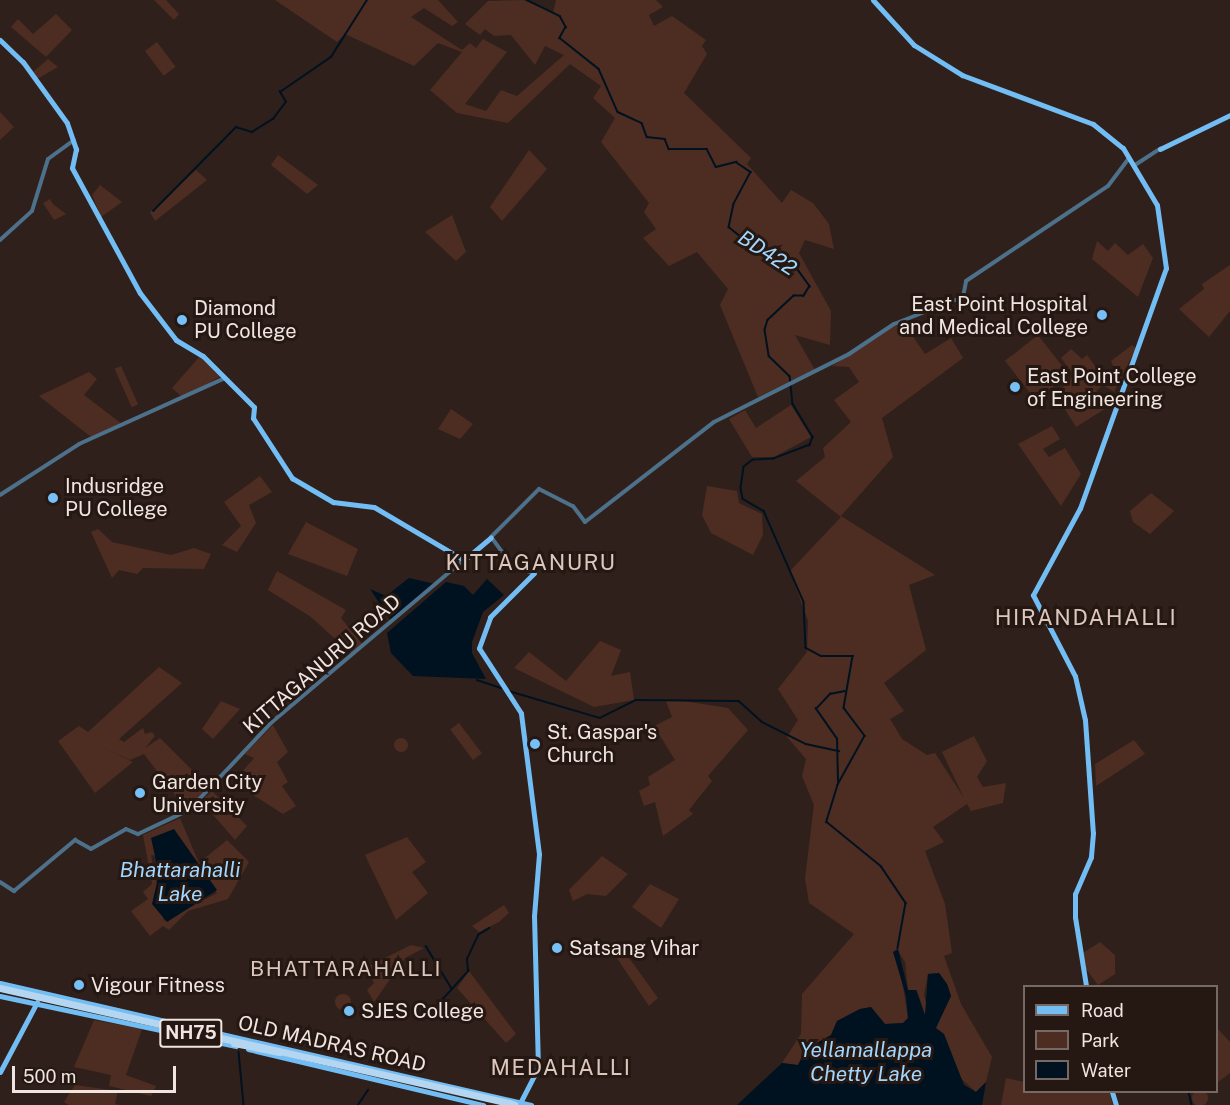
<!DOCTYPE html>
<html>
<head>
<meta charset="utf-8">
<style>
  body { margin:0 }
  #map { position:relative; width:1230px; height:1105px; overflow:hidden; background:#2f201b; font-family:"Public Sans",sans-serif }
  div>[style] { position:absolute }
  .green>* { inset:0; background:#4d2d21; transform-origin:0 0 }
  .round { border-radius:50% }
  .water>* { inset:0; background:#001120 }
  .stream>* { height:1.5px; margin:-0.75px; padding:0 0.75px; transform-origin:0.75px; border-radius:0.75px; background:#001120 }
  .minor>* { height:4px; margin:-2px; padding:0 2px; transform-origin:2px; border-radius:2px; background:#4d708b }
  .major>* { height:5px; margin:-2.5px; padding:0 2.5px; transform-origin:2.5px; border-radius:2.5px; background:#72bdf4 }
  .highway>* { height:7px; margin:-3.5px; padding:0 3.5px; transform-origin:3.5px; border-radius:3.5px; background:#b4d6f0 }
  .highway-bridge>* { height:7px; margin:-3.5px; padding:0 3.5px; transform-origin:3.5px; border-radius:3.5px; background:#b4d6f0 }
  .dots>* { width:16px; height:16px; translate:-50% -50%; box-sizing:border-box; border:3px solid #251711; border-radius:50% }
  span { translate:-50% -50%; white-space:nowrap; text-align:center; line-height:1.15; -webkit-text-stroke:6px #251711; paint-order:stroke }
  .shield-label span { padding:2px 4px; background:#251711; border:2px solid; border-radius:4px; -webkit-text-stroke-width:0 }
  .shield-label { font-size:18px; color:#f0e5e1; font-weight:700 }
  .poi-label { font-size:20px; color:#f0e5e1 }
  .right { translate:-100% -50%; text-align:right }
  .left { translate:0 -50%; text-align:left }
  .street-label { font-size:20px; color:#f0e5e1 }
  .water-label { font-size:21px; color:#a1d6fe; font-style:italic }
  .neighbourhood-label { font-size:21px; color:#dcc7bf; letter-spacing:1.5px }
  .quarter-label { font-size:22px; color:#dcc7bf; letter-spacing:1.5px }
  .legend { position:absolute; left:1023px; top:985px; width:195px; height:108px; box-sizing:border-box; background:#251711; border:2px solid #766964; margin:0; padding:8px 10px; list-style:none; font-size:18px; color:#f0e5e1 }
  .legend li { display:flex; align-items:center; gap:12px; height:30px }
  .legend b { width:30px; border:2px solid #766964 }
  .scale { position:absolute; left:12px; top:1066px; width:164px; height:27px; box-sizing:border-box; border:3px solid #f0e5e1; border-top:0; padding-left:8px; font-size:18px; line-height:21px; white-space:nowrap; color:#f0e5e1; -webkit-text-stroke:4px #251711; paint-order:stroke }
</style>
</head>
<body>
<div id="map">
  <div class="green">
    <div style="clip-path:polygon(154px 0,166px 0,179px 14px,174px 20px)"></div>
    <div style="clip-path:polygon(275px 0,438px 0,458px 22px,452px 26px,424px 8px,411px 17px,462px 50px,470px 43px,476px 48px,483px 39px,507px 52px,465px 104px,486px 111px,501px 90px,517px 96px,564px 55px,545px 46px,535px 65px,511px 35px,494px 36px,485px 29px,480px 35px,465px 24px,488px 1px,523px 0,553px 13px,556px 0,656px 0,663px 7px,649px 15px,654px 26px,672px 16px,706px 40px,702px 46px,707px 54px,684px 93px,751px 158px,747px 164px,782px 203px,791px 190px,813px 203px,829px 224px,834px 249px,805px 240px,799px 253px,831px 311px,830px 345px,795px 335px,815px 370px,758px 397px,720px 305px,728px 289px,697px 252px,669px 266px,643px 238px,656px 229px,644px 212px,649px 203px,601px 142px,615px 118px,593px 98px,601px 86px,570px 64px,508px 123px,457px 113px,430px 90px,462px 52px,438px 43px,414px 66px,345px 34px,337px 42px)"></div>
    <div style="clip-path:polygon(56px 14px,72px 30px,46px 57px,11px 27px,18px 19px,33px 34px)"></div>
    <div style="left:157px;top:42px;width:31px;height:15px;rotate:53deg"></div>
    <div style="clip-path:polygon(48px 59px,58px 67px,37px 79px,33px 72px)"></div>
    <div style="clip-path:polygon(0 112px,14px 127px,0 140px)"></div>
    <div style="clip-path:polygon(529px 150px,547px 169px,502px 221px,490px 207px)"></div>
    <div style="clip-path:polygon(278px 155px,318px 185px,307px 194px,271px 165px)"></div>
    <div style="clip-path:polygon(196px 170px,207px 180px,155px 221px,150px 212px)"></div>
    <div style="clip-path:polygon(100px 185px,122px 202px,101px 217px,92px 195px)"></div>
    <div style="clip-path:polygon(50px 199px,53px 204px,66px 214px,54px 220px,43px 203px)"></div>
    <div style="clip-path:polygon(452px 215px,466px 252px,456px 261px,425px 232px)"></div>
    <div style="clip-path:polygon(1097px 241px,1108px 251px,1115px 243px,1128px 255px,1143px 244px,1153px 258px,1138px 297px,1092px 259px)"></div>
    <div style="clip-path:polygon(1230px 265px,1230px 311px,1209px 337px,1179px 309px,1204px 289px,1202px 284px)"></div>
    <div style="clip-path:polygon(902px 321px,925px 354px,951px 338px,963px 358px,882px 418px,893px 457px,841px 516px,935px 575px,909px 585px,926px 650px,884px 683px,904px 711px,890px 719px,902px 739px,927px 755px,935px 753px,964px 798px,942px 752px,974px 736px,987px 761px,977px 777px,983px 787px,1006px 783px,1003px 803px,971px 811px,967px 804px,933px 827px,944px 842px,925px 851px,945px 904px,952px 953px,944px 956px,961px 1004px,992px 1057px,986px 1082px,976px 1092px,956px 1074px,944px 1034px,935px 1028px,951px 996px,947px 984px,939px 973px,928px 974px,924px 995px,929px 1015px,925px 1015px,917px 990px,908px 990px,905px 962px,897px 949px,908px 1018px,903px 1023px,885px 1024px,871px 1007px,860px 1009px,837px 1021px,831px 1035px,806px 1049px,798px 1065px,782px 1063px,801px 1034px,802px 994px,854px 934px,809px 903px,805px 878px,814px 805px,802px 776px,806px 759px,787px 737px,798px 720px,778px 689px,807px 652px,808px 621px,790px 571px,841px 517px,796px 481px,825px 457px,823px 448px,851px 422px,834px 400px,859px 382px,849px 367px,832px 366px)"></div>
    <div style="left:1038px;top:335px;width:50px;height:42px;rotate:52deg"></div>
    <div style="clip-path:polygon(1132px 345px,1136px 348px,1114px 392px,1103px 385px,1096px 391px,1111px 405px,1076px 427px,1056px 395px,1074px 375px,1061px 358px,1071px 349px,1082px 359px,1087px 355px,1106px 381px,1116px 372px,1111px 361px)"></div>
    <div style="clip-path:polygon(200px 356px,221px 376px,183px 398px,172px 388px)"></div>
    <div style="left:121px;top:366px;width:42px;height:7px;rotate:66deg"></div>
    <div style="clip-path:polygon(89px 372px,97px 379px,84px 395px,122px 424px,91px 437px,39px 396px)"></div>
    <div style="clip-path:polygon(791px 405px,811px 437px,774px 457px,752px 457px,729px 419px,745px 410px,756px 428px)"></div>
    <div style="clip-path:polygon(451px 409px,473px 424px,460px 439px,438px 429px)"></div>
    <div style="clip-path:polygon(1052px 426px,1060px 439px,1043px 449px,1049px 457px,1065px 448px,1081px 474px,1061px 506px,1018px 444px)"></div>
    <div style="clip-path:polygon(260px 476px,272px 492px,249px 505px,256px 523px,237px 552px,222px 545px,241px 526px,224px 502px)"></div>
    <div style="clip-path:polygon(707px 486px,737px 491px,739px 503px,762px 514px,763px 535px,753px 555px,711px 533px,702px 515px)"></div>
    <div style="clip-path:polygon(1151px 493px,1174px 511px,1150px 534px,1133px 522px,1130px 511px)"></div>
    <div style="clip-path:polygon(306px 522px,358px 549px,347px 576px,288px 554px)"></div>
    <div style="clip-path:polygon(98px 529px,112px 542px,171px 555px,194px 548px,211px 554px,204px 569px,143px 568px,137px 574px,119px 570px,112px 578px,91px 532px)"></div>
    <div style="clip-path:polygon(277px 571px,346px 610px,341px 618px,363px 645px,353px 655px,311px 617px,268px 590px)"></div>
    <div style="clip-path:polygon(600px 641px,621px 650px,611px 676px,630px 672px,634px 700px,594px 707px,514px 668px,529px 652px,566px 681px)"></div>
    <div style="clip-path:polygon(159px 667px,182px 683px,119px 739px,124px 742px,143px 728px,145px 734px,152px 732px,155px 736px,145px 748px,160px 738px,210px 788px,186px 809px,144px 754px,130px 760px,104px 748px,133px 762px,95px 793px,58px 741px,79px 726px,88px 732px)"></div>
    <div style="clip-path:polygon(678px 700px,728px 708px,748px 730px,708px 776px,712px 781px,689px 810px,693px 814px,663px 836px,655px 802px,644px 806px,639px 791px,650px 785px,648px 777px,675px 760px,654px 726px,672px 717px,666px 701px)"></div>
    <div style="clip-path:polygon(221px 701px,240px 709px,213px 739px,202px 729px)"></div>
    <div style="left:459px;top:723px;width:38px;height:11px;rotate:53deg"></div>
    <div style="clip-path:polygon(273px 725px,288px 752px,277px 762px,288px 782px,282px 786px,296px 806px,283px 814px,239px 786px,245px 779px,240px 774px,254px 758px,245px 754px)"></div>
    <div class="round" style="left:394px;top:738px;width:14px;height:14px"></div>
    <div style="clip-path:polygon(1134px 740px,1145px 754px,1096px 786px,1095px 764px)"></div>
    <div style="clip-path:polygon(212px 791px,247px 826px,235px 840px,201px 801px)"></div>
    <div style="clip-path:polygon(evenodd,180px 818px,199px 863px,227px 840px,249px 862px,228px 899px,188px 911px,169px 930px,163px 926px,150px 936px,131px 911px,148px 899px,143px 892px,152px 884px,143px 835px,180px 818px,151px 855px,195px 863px,217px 893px,164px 921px,151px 855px)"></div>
    <div style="clip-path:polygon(407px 837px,426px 862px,412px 872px,428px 893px,396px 920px,365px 855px)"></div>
    <div style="clip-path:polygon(602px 856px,628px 874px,606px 896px,587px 894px,573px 901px,569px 890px)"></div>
    <div style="clip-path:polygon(650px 884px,679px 899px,661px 928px,632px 907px)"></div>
    <div style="clip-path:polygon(504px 905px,509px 913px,499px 922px,479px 932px,472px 926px)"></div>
    <div style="clip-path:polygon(616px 940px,658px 998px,649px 1006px,607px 943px)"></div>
    <div style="clip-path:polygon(1100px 942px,1115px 955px,1115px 974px,1098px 985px,1086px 969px,1083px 953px)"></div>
    <div style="clip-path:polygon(411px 945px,424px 948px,405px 958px,374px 1002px,367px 990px,374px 983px,367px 967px)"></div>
    <div style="clip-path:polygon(469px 971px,516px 1034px,506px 1043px,457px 988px)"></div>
    <div class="round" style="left:335px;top:994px;width:16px;height:16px"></div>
    <div style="clip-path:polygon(94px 1020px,142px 1029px,126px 1075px,156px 1086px,151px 1096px,109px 1086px,111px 1075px,74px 1067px)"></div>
    <div style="clip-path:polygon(1217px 1028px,1230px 1042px,1230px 1073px,1217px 1083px)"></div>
    <div style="clip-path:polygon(1006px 1078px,1024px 1082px,1024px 1092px,1109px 1092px,1113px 1105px,1001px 1105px)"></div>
    <div style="clip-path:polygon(75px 1085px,118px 1091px,115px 1104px,120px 1105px,69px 1105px,64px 1102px)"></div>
    <div class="round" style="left:1192px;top:1090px;width:16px;height:16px"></div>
  </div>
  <div class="water">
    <div style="clip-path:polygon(409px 578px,435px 584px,392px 622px,370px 589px,386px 596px)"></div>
    <div style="clip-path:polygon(487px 579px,504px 595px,483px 612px,472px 642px,472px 653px,486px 679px,413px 676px,391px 653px,387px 633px,446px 582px,464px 586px,473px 595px)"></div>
    <div style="clip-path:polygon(174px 829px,217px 890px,167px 922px,152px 904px,159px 874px,151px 838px)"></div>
    <div style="clip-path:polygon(898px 949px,908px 990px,916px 990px,925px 1015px,928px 974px,939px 973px,947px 984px,951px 996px,936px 1028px,944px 1034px,964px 1085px,976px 1092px,986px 1082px,982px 1105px,737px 1105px,782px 1063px,798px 1065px,806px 1049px,831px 1035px,837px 1021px,860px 1009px,871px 1007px,885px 1024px,903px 1023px,908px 1018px,906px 996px,893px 952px)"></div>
  </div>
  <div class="stream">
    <div style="left:527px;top:0;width:37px;rotate:26deg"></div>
    <div style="left:560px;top:16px;width:13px;rotate:61deg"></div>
    <div style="left:566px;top:27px;width:13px;rotate:119deg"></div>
    <div style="left:560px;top:38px;width:50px;rotate:38.5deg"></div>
    <div style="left:599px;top:69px;width:47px;rotate:66.2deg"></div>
    <div style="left:618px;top:112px;width:26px;rotate:25deg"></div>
    <div style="left:642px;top:123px;width:15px;rotate:70deg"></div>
    <div style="left:647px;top:137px;width:18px;rotate:6deg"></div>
    <div style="left:665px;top:139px;width:11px;rotate:68deg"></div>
    <div style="left:669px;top:149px;width:38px"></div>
    <div style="left:707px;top:149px;width:20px;rotate:63deg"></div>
    <div style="left:716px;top:167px;width:21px;rotate:-14deg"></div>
    <div style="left:736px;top:162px;width:18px;rotate:34deg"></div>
    <div style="left:751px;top:172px;width:36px;rotate:118deg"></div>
    <div style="left:734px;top:204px;width:24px;rotate:102deg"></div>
    <div style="left:729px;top:227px;width:55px;rotate:39.1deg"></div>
    <div style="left:772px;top:262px;width:25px;rotate:12deg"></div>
    <div style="left:796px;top:267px;width:24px;rotate:54deg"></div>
    <div style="left:810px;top:286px;width:12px;rotate:121deg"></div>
    <div style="left:804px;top:296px;width:10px;rotate:180deg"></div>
    <div style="left:794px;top:296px;width:35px;rotate:137deg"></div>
    <div style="left:768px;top:320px;width:10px;rotate:107deg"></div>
    <div style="left:765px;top:330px;width:26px;rotate:81deg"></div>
    <div style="left:769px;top:356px;width:29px;rotate:44deg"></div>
    <div style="left:790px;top:376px;width:28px;rotate:84deg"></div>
    <div style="left:793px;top:404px;width:39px;rotate:59deg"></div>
    <div style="left:813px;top:437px;width:9px;rotate:111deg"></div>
    <div style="left:810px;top:445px;width:39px;rotate:159deg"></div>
    <div style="left:774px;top:459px;width:21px;rotate:177deg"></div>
    <div style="left:753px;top:460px;width:11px;rotate:142deg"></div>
    <div style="left:744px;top:467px;width:21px;rotate:98deg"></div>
    <div style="left:741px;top:488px;width:11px;rotate:80deg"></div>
    <div style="left:743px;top:499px;width:24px;rotate:30deg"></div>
    <div style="left:764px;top:511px;width:99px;rotate:66.3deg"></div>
    <div style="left:804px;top:602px;width:46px;rotate:87.5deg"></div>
    <div style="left:806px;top:648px;width:17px;rotate:28deg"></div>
    <div style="left:821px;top:656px;width:32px"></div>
    <div style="left:853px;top:656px;width:53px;rotate:99.8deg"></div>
    <div style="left:844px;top:708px;width:35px;rotate:53deg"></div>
    <div style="left:865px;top:736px;width:56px;rotate:118.9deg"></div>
    <div style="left:838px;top:785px;width:39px;rotate:107deg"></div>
    <div style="left:827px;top:822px;width:70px;rotate:39.2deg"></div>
    <div style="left:881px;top:866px;width:45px;rotate:56deg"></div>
    <div style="left:906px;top:903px;width:46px;rotate:100.1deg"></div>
    <div style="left:153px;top:211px;width:118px;rotate:-45.3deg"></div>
    <div style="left:236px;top:127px;width:17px;rotate:17deg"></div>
    <div style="left:252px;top:132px;width:25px;rotate:-32deg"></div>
    <div style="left:273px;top:119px;width:21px;rotate:-53deg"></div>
    <div style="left:286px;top:102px;width:12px;rotate:-121deg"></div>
    <div style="left:280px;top:92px;width:62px;rotate:-34.5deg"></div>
    <div style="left:331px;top:57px;width:67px;rotate:-57.7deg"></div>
    <div style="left:477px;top:680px;width:26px;rotate:18deg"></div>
    <div style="left:509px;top:691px;width:95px;rotate:16.5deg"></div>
    <div style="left:600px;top:718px;width:40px;rotate:-26.6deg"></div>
    <div style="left:636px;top:700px;width:103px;rotate:0.6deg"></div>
    <div style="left:739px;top:701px;width:31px;rotate:42deg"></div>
    <div style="left:762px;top:722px;width:49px;rotate:26.6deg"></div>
    <div style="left:806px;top:744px;width:34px;rotate:12deg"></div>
    <div style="left:838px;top:782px;width:43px;rotate:-91.3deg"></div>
    <div style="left:837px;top:739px;width:37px;rotate:-125deg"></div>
    <div style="left:816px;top:709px;width:21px;rotate:-47deg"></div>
    <div style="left:830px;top:694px;width:15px;rotate:-11deg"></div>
    <div style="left:426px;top:946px;width:50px;rotate:58.8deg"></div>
    <div style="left:446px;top:1021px;width:8px;rotate:-50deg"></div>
    <div style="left:451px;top:1015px;width:18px;rotate:-117deg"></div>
    <div style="left:443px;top:999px;width:38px;rotate:-48deg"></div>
    <div style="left:468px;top:971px;width:12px;rotate:-95deg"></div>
    <div style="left:467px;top:959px;width:26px;rotate:-65deg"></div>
    <div style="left:478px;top:935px;width:13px;rotate:-32deg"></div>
    <div style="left:239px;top:1052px;width:53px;rotate:84.6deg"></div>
    <div style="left:1156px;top:1092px;width:28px"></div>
    <div style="left:1189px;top:1092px;width:13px;rotate:77deg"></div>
    <div style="left:358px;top:1105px;width:18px;rotate:-56deg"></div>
  </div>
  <div class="minor">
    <div style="left:1135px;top:165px;width:30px;rotate:-33deg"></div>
    <div style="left:0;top:240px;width:43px;rotate:-42.2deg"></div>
    <div style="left:32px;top:211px;width:54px;rotate:-72.9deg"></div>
    <div style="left:48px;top:159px;width:32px;rotate:-36deg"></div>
    <div style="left:0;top:495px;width:94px;rotate:-32.8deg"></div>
    <div style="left:79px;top:444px;width:160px;rotate:-24.3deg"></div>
    <div style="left:534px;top:573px;width:22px;rotate:-164deg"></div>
    <div style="left:513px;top:567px;width:37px;rotate:-126deg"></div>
    <div style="left:491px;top:537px;width:68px;rotate:-45deg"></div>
    <div style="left:539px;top:489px;width:38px;rotate:27deg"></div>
    <div style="left:573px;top:506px;width:20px;rotate:53deg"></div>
    <div style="left:585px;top:522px;width:163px;rotate:-37.8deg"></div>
    <div style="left:714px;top:422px;width:151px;rotate:-26.7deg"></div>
    <div style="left:849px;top:354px;width:54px;rotate:-33.7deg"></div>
    <div style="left:894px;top:324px;width:74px;rotate:-21.4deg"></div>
    <div style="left:963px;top:297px;width:16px;rotate:-79deg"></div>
    <div style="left:966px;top:281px;width:171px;rotate:-33.8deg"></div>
    <div style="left:1108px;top:186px;width:35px;rotate:-53deg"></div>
    <div style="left:0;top:882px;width:17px;rotate:33deg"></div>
    <div style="left:14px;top:891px;width:80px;rotate:-39.9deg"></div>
    <div style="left:75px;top:840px;width:18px;rotate:29deg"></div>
    <div style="left:91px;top:849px;width:40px;rotate:-29.7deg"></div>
    <div style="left:126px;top:829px;width:13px;rotate:23deg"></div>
    <div style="left:138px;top:834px;width:56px;rotate:-25.2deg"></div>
    <div style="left:189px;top:810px;width:121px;rotate:-46.7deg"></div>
    <div style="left:272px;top:722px;width:251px;rotate:-40.2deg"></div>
  </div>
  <div class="major">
    <div style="left:873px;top:0;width:61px;rotate:47.7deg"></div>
    <div style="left:914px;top:45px;width:57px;rotate:32deg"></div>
    <div style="left:962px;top:75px;width:140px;rotate:20.5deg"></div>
    <div style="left:1093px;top:124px;width:38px;rotate:39deg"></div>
    <div style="left:1123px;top:148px;width:66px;rotate:59.2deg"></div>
    <div style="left:1157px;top:205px;width:64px;rotate:81.9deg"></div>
    <div style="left:1166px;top:268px;width:255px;rotate:109.7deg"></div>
    <div style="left:1080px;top:508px;width:99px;rotate:118.4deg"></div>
    <div style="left:1033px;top:595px;width:91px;rotate:62.6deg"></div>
    <div style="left:1075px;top:676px;width:45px;rotate:77.2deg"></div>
    <div style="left:1085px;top:720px;width:113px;rotate:86deg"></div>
    <div style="left:1093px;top:833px;width:24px;rotate:95deg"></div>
    <div style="left:1091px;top:857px;width:40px;rotate:113.4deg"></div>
    <div style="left:1075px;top:894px;width:23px;rotate:90deg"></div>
    <div style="left:1075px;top:917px;width:70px;rotate:80.9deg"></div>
    <div style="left:0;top:40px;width:32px;rotate:44deg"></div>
    <div style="left:23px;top:62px;width:75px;rotate:54.2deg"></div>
    <div style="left:67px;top:123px;width:28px;rotate:71deg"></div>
    <div style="left:76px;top:149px;width:19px;rotate:102deg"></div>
    <div style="left:72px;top:168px;width:142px;rotate:61.5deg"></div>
    <div style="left:140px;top:293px;width:59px;rotate:52.5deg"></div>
    <div style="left:176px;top:340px;width:31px;rotate:31deg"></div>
    <div style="left:203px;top:356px;width:72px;rotate:45deg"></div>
    <div style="left:254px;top:407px;width:11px;rotate:95deg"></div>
    <div style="left:253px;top:418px;width:72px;rotate:57deg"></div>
    <div style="left:292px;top:478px;width:48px;rotate:30.3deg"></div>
    <div style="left:333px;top:502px;width:41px;rotate:7deg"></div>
    <div style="left:374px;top:507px;width:104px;rotate:30.5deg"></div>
    <div style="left:464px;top:560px;width:35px;rotate:-40deg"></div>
    <div style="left:1160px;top:149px;width:78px;rotate:-25.9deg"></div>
    <div style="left:0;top:983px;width:545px;rotate:12.94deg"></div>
    <div style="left:0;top:996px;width:241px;rotate:12deg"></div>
    <div style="left:248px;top:1049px;width:242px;rotate:13.4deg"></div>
    <div style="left:0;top:1072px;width:79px;rotate:-62.1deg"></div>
    <div style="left:1112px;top:1092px;width:14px;rotate:73deg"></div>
    <div style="left:519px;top:1105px;width:42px;rotate:-62.8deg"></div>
    <div style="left:538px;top:1068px;width:152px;rotate:-91.5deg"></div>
    <div style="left:534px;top:916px;width:62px;rotate:-85.4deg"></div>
    <div style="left:539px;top:854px;width:142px;rotate:-97.3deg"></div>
    <div style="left:521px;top:713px;width:77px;rotate:-122.9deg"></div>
    <div style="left:479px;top:648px;width:33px;rotate:-70deg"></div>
    <div style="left:490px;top:617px;width:62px;rotate:-45deg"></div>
  </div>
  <div class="highway">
    <div style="left:0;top:988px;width:522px;rotate:12.73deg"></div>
    <div style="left:234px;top:1043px;width:46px;rotate:11.3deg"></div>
  </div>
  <div class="highway-bridge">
    <div style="left:509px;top:1103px;width:6px;rotate:18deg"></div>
  </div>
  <div class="dots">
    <div style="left:1102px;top:315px;background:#76c0f7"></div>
    <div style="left:182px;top:320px;background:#76c0f7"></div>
    <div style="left:1015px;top:387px;background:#76c0f7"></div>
    <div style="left:53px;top:498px;background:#76c0f7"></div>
    <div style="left:535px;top:744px;background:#76c0f7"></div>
    <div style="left:140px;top:793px;background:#76c0f7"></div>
    <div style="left:557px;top:948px;background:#76c0f7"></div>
    <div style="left:79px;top:985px;background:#76c0f7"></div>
    <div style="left:349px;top:1011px;background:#76c0f7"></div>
  </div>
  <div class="shield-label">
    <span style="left:191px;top:1033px">NH75</span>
  </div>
  <div class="poi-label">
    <span class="right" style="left:1088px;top:316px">East Point Hospital<br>and Medical College</span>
    <span class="left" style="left:194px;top:320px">Diamond<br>PU College</span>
    <span class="left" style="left:1027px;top:388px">East Point College<br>of Engineering</span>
    <span class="left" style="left:65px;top:498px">Indusridge<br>PU College</span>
    <span class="left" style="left:547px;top:744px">St. Gaspar's<br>Church</span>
    <span class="left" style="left:152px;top:794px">Garden City<br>University</span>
    <span class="left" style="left:569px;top:948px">Satsang Vihar</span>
    <span class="left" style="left:91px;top:985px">Vigour Fitness</span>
    <span class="left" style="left:361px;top:1011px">SJES College</span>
  </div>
  <div class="street-label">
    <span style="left:322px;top:664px;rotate:-41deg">KITTAGANURU ROAD</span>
    <span style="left:332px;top:1044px;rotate:13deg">OLD MADRAS ROAD</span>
  </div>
  <div class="water-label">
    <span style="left:767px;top:253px;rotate:33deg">BD422</span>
    <span style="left:180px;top:882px">Bhattarahalli<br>Lake</span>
    <span style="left:866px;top:1062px">Yellamallappa<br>Chetty Lake</span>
  </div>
  <div class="neighbourhood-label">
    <span style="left:346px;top:969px">BHATTARAHALLI</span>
  </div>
  <div class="quarter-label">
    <span style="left:531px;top:563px">KITTAGANURU</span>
    <span style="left:1086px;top:618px">HIRANDAHALLI</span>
    <span style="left:561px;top:1068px">MEDAHALLI</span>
  </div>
  <ul class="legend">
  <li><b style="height:8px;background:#72bdf4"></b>Road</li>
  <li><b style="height:16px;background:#4d2d21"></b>Park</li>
  <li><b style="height:16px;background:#001120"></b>Water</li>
  </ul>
  <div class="scale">500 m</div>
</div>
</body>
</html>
